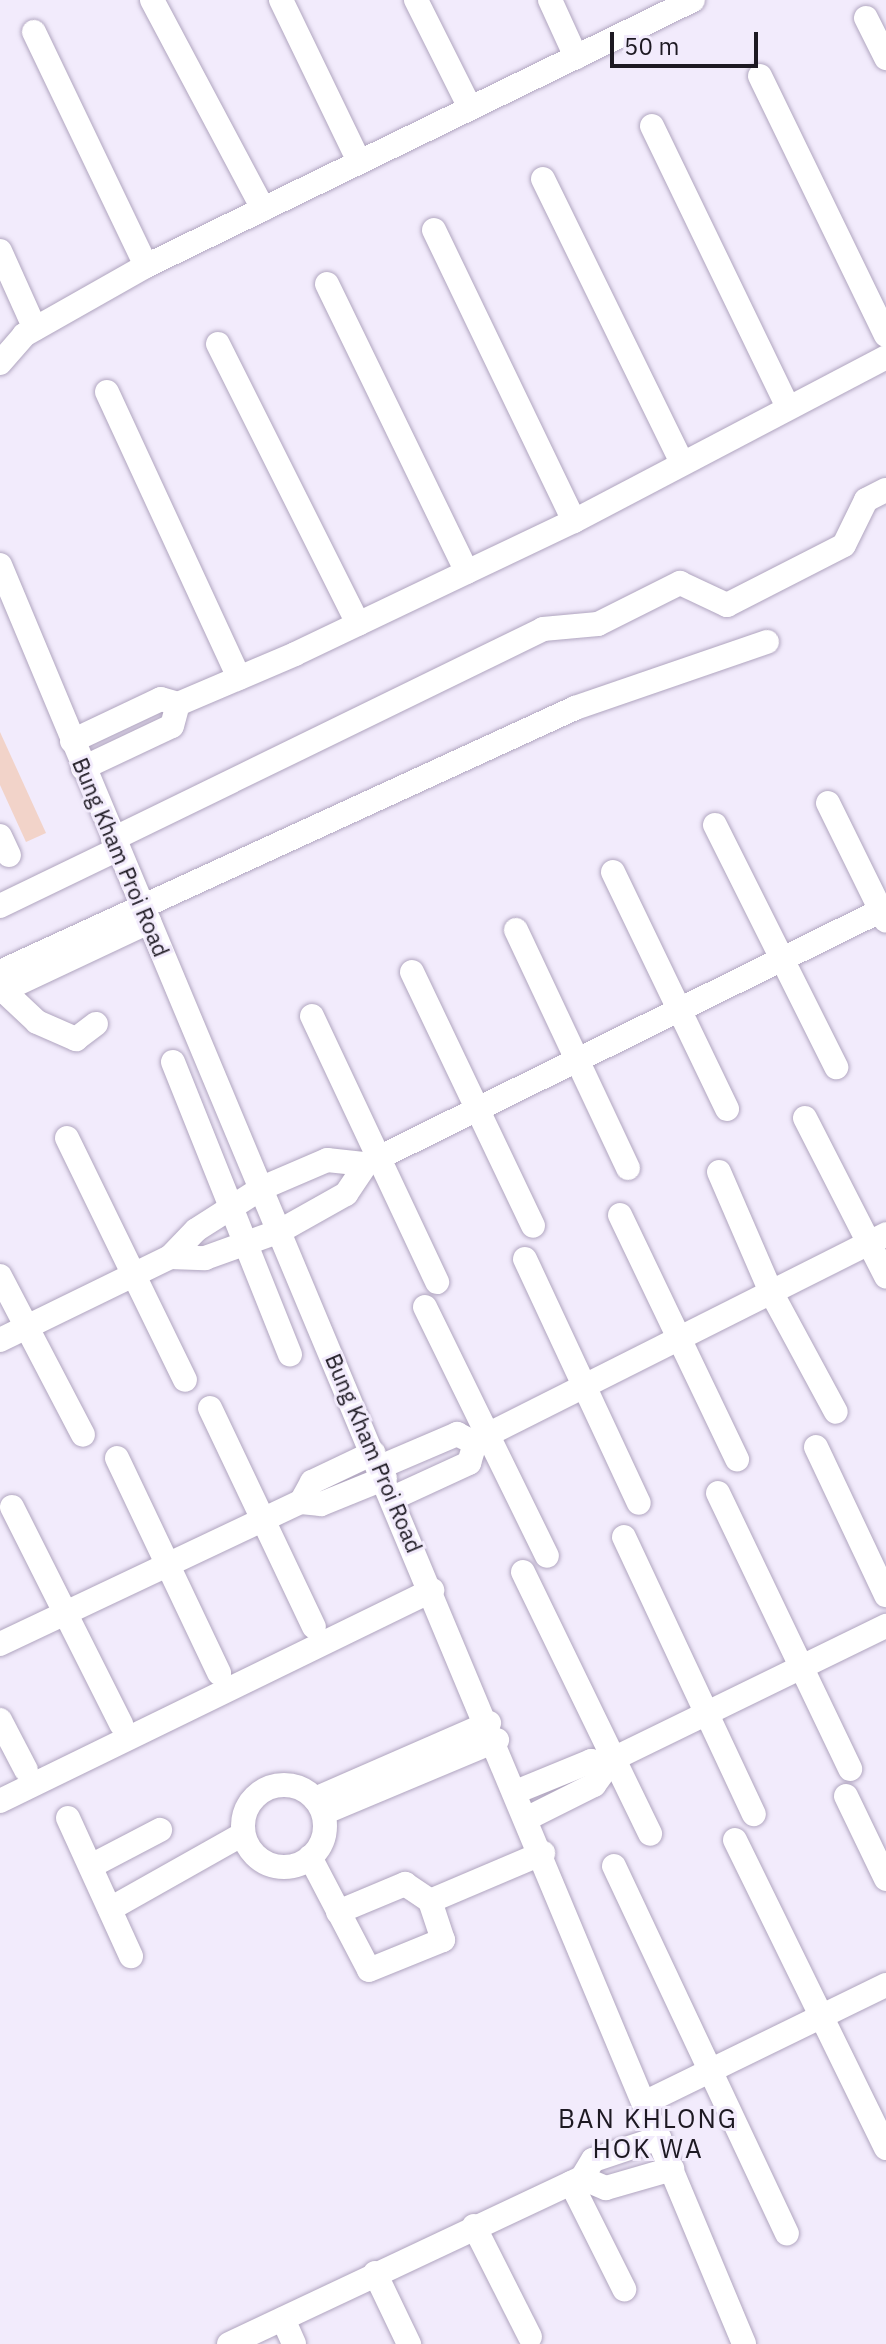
<!DOCTYPE html>
<html>
<head>
<meta charset="utf-8">
<style>
  body { margin:0 }
  #map { position:relative; width:886px; height:2344px; overflow:hidden; background:#f2ebfc; font-family:"IBM Plex Sans",sans-serif }
  div>[style] { position:absolute }
  .building>* { inset:0; background:#f2d3c9 }
  .roads { filter:drop-shadow(0 0 2px #b0a5bf) drop-shadow(0 0 2px #b0a5bf) }
  .minor>* { height:24px; margin:-12px; padding:0 12px; transform-origin:12px; border-radius:12px; background:#fff }
  .minor>.ring { margin:-12px; padding:0; box-sizing:content-box; background:none; border:24px solid #fff; border-radius:50% }
  span { translate:-50% -50%; white-space:nowrap; text-align:center; line-height:1.15; -webkit-text-stroke:6px #f2ebfc; paint-order:stroke }
  .street-label { font-size:22px; color:#1d1922 }
  .quarter-label { font-size:26px; color:#1d1922; letter-spacing:2px }
  .scale { position:absolute; left:610px; top:32px; width:148px; height:36px; box-sizing:border-box; border:4px solid #1d1922; border-top:0; padding-left:10px; font-size:24px; line-height:28px; white-space:nowrap; color:#1d1922; -webkit-text-stroke:6px #f2ebfc; paint-order:stroke }
</style>
</head>
<body>
<div id="map">
  <div class="building">
    <div style="clip-path:polygon(0 732px,46px 833px,26px 842px,0 785px)"></div>
  </div>
  <div class="roads">
    <div class="minor">
      <div style="left:152px;top:0;width:237px;rotate:62deg"></div>
      <div style="left:281px;top:0;width:179px;rotate:64.2deg"></div>
      <div style="left:416px;top:0;width:119px;rotate:63.4deg"></div>
      <div style="left:550px;top:0;width:63px;rotate:65.5deg"></div>
      <div style="left:866px;top:18px;width:45px;rotate:63.4deg"></div>
      <div style="left:34px;top:32px;width:259px;rotate:64.4deg"></div>
      <div style="left:760px;top:76px;width:288px;rotate:64.1deg"></div>
      <div style="left:652px;top:126px;width:310px;rotate:64.2deg"></div>
      <div style="left:543px;top:179px;width:312px;rotate:63.9deg"></div>
      <div style="left:434px;top:230px;width:323px;rotate:64.3deg"></div>
      <div style="left:0;top:251px;width:85px;rotate:65.8deg"></div>
      <div style="left:327px;top:284px;width:320px;rotate:64.1deg"></div>
      <div style="left:218px;top:344px;width:313px;rotate:63.4deg"></div>
      <div style="left:0;top:363px;width:37px;rotate:-49deg"></div>
      <div style="left:24px;top:335px;width:140px;rotate:-29.5deg"></div>
      <div style="left:146px;top:266px;width:608px;rotate:-25.93deg"></div>
      <div style="left:107px;top:392px;width:315px;rotate:65.2deg"></div>
      <div style="left:0;top:565px;width:1928px;rotate:67.3deg"></div>
      <div style="left:72px;top:741px;width:98px;rotate:-25.3deg"></div>
      <div style="left:161px;top:699px;width:18px;rotate:16deg"></div>
      <div style="left:178px;top:704px;width:127px;rotate:-23.1deg"></div>
      <div style="left:295px;top:654px;width:309px;rotate:-25.5deg"></div>
      <div style="left:574px;top:521px;width:352px;rotate:-27.7deg"></div>
      <div style="left:83px;top:768px;width:98px;rotate:-25.3deg"></div>
      <div style="left:172px;top:726px;width:23px;rotate:-75deg"></div>
      <div style="left:828px;top:803px;width:131px;rotate:63.8deg"></div>
      <div style="left:715px;top:825px;width:271px;rotate:63.4deg"></div>
      <div style="left:0;top:836px;width:21px;rotate:65deg"></div>
      <div style="left:113px;top:839px;width:479px;rotate:-26deg"></div>
      <div style="left:543px;top:629px;width:55px;rotate:-5.2deg"></div>
      <div style="left:598px;top:624px;width:92px;rotate:-26.6deg"></div>
      <div style="left:680px;top:583px;width:52px;rotate:25.1deg"></div>
      <div style="left:727px;top:605px;width:131px;rotate:-27.1deg"></div>
      <div style="left:844px;top:545px;width:50px;rotate:-63.9deg"></div>
      <div style="left:866px;top:500px;width:22px;rotate:-27deg"></div>
      <div style="left:613px;top:872px;width:263px;rotate:64.3deg"></div>
      <div style="left:0;top:906px;width:131px;rotate:-25.8deg"></div>
      <div style="left:516px;top:930px;width:263px;rotate:64.8deg"></div>
      <div style="left:0;top:972px;width:633px;rotate:-24.66deg"></div>
      <div style="left:575px;top:708px;width:203px;rotate:-19deg"></div>
      <div style="left:412px;top:972px;width:281px;rotate:64.5deg"></div>
      <div style="left:4px;top:991px;width:45px;rotate:43.2deg"></div>
      <div style="left:37px;top:1022px;width:43px;rotate:23.6deg"></div>
      <div style="left:76px;top:1039px;width:25px;rotate:-37deg"></div>
      <div style="left:0;top:992px;width:165px;rotate:-25.2deg"></div>
      <div style="left:312px;top:1016px;width:294px;rotate:64.8deg"></div>
      <div style="left:173px;top:1062px;width:315px;rotate:68.2deg"></div>
      <div style="left:805px;top:1118px;width:178px;rotate:62.9deg"></div>
      <div style="left:67px;top:1138px;width:269px;rotate:64deg"></div>
      <div style="left:719px;top:1172px;width:131px;rotate:66.6deg"></div>
      <div style="left:771px;top:1292px;width:136px;rotate:61.6deg"></div>
      <div style="left:620px;top:1215px;width:271px;rotate:64.4deg"></div>
      <div style="left:170px;top:1257px;width:35px;rotate:2deg"></div>
      <div style="left:205px;top:1258px;width:80px;rotate:-19.8deg"></div>
      <div style="left:280px;top:1231px;width:76px;rotate:-29.3deg"></div>
      <div style="left:346px;top:1194px;width:36px;rotate:-56deg"></div>
      <div style="left:366px;top:1164px;width:580px;rotate:-26.21deg"></div>
      <div style="left:525px;top:1259px;width:269px;rotate:65deg"></div>
      <div style="left:0;top:1276px;width:179px;rotate:62.4deg"></div>
      <div style="left:425px;top:1307px;width:277px;rotate:63.9deg"></div>
      <div style="left:0;top:1340px;width:189px;rotate:-26deg"></div>
      <div style="left:170px;top:1257px;width:37px;rotate:-46deg"></div>
      <div style="left:196px;top:1230px;width:78px;rotate:-32.5deg"></div>
      <div style="left:262px;top:1188px;width:71px;rotate:-23.3deg"></div>
      <div style="left:327px;top:1160px;width:39px;rotate:6deg"></div>
      <div style="left:210px;top:1408px;width:242px;rotate:64.6deg"></div>
      <div style="left:816px;top:1447px;width:164px;rotate:64.7deg"></div>
      <div style="left:117px;top:1458px;width:238px;rotate:64.6deg"></div>
      <div style="left:380px;top:1467px;width:84px;rotate:-23.2deg"></div>
      <div style="left:457px;top:1434px;width:20px;rotate:27deg"></div>
      <div style="left:718px;top:1493px;width:306px;rotate:64.4deg"></div>
      <div style="left:393px;top:1498px;width:84px;rotate:-24.7deg"></div>
      <div style="left:469px;top:1463px;width:21px;rotate:-73deg"></div>
      <div style="left:475px;top:1443px;width:17px;rotate:-33deg"></div>
      <div style="left:489px;top:1434px;width:445px;rotate:-26.7deg"></div>
      <div style="left:301px;top:1502px;width:23px;rotate:-61deg"></div>
      <div style="left:312px;top:1482px;width:68px;rotate:-25.4deg"></div>
      <div style="left:12px;top:1507px;width:243px;rotate:63.3deg"></div>
      <div style="left:624px;top:1537px;width:306px;rotate:64.9deg"></div>
      <div style="left:523px;top:1572px;width:291px;rotate:64.1deg"></div>
      <div style="left:0;top:1644px;width:333px;rotate:-25.3deg"></div>
      <div style="left:301px;top:1502px;width:20px;rotate:6deg"></div>
      <div style="left:321px;top:1504px;width:69px;rotate:-22.1deg"></div>
      <div style="left:0;top:1720px;width:56px;rotate:62.5deg"></div>
      <div class="ring" style="left:243px;top:1785px;width:58px;height:58px"></div>
      <div style="left:518px;top:1791px;width:79px;rotate:-22.3deg"></div>
      <div style="left:591px;top:1761px;width:13px;rotate:13deg"></div>
      <div style="left:846px;top:1796px;width:92px;rotate:64.3deg"></div>
      <div style="left:315px;top:1799px;width:190px;rotate:-23.6deg"></div>
      <div style="left:0;top:1801px;width:481px;rotate:-26deg"></div>
      <div style="left:333px;top:1809px;width:178px;rotate:-22.8deg"></div>
      <div style="left:530px;top:1817px;width:72px;rotate:-26.6deg"></div>
      <div style="left:594px;top:1785px;width:32px;rotate:-54deg"></div>
      <div style="left:613px;top:1759px;width:304px;rotate:-26deg"></div>
      <div style="left:68px;top:1818px;width:152px;rotate:65.5deg"></div>
      <div style="left:735px;top:1840px;width:343px;rotate:63.9deg"></div>
      <div style="left:310px;top:1857px;width:127px;rotate:62.4deg"></div>
      <div style="left:369px;top:1970px;width:80px;rotate:-22.1deg"></div>
      <div style="left:443px;top:1940px;width:41px;rotate:-108.4deg"></div>
      <div style="left:91px;top:1866px;width:78px;rotate:-27.6deg"></div>
      <div style="left:614px;top:1866px;width:406px;rotate:64.8deg"></div>
      <div style="left:110px;top:1909px;width:153px;rotate:-29.4deg"></div>
      <div style="left:338px;top:1912px;width:73px;rotate:-22.7deg"></div>
      <div style="left:405px;top:1884px;width:30px;rotate:34deg"></div>
      <div style="left:430px;top:1901px;width:123px;rotate:-23deg"></div>
      <div style="left:644px;top:2103px;width:269px;rotate:-26deg"></div>
      <div style="left:582px;top:2178px;width:26px;rotate:23deg"></div>
      <div style="left:606px;top:2188px;width:69px;rotate:-16.1deg"></div>
      <div style="left:571px;top:2183px;width:119px;rotate:63.4deg"></div>
      <div style="left:474px;top:2226px;width:124px;rotate:63.2deg"></div>
      <div style="left:375px;top:2273px;width:79px;rotate:64.4deg"></div>
      <div style="left:283px;top:2319px;width:27px;rotate:66deg"></div>
      <div style="left:229px;top:2344px;width:390px;rotate:-25.2deg"></div>
      <div style="left:582px;top:2178px;width:21px;rotate:-59deg"></div>
      <div style="left:593px;top:2160px;width:70px;rotate:-18.4deg"></div>
    </div>
  </div>
  <div class="street-label">
    <span style="left:121px;top:857px;rotate:67deg">Bung Kham Proi Road</span>
    <span style="left:374px;top:1453px;rotate:67deg">Bung Kham Proi Road</span>
  </div>
  <div class="quarter-label">
    <span style="left:648px;top:2134px">BAN KHLONG<br>HOK WA</span>
  </div>
  <div class="scale">50 m</div>
</div>
</body>
</html>
